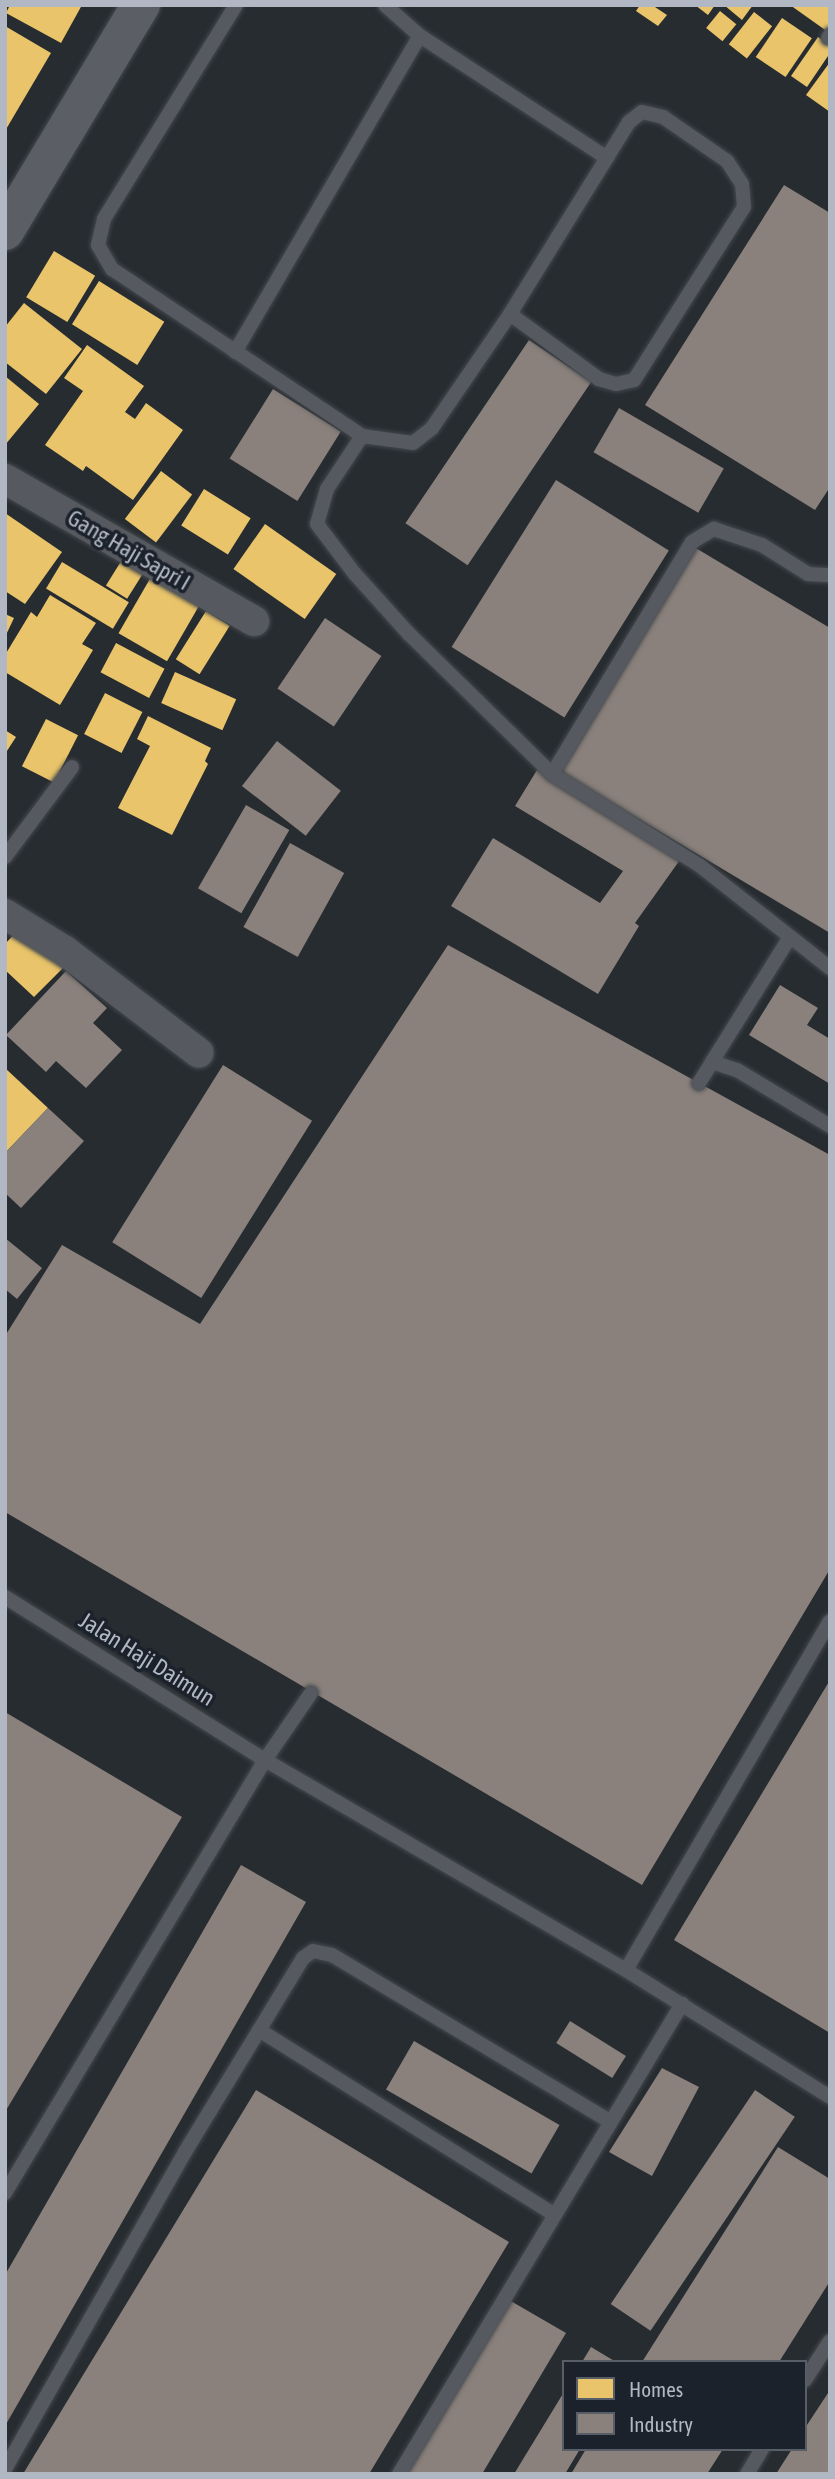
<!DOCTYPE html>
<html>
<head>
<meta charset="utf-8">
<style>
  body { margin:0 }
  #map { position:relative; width:835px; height:2479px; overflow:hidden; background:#272c31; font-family:"Asap Condensed",sans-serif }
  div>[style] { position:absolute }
  .homes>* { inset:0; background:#e9c46a; transform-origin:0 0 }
  .industry>* { inset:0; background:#8a817c; transform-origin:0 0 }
  .roads { filter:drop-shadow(0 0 2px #44484c) drop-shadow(0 0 2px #44484c) }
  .lane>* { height:14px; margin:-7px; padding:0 7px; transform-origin:7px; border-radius:7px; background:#565a60 }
  .street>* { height:30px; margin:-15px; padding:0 15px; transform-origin:15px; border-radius:15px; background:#565a60 }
  .secondary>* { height:38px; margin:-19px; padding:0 19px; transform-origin:19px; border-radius:19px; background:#5b5e64 }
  span { translate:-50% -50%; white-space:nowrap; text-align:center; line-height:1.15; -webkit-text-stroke:7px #1c222b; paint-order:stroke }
  .street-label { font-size:23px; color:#b1b8c3 }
  .frame { position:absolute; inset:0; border:7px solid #b1b8c3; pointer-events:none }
  .legend { position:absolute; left:562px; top:2360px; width:245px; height:91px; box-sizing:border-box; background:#1c222b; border:2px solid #585e68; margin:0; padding:9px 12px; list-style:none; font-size:21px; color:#b1b8c3 }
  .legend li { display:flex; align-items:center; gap:14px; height:35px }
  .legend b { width:35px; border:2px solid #585e68 }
</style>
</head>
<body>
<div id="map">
  <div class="homes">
    <div style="clip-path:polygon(10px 5px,82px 5px,61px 43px,6px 13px)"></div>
    <div style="clip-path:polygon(640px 5px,652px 5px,667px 15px,658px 26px,636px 11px)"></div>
    <div style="clip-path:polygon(695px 5px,715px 5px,708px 15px)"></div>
    <div style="clip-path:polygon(724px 5px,753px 5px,742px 20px)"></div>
    <div style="clip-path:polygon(790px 5px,830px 5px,830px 29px,828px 32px)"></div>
    <div style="left:720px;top:11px;width:21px;height:22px;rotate:39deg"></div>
    <div style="left:754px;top:12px;width:23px;height:41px;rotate:38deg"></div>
    <div style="left:782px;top:18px;width:36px;height:47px;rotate:34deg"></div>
    <div style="clip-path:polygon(5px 26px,51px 53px,5px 131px)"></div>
    <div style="clip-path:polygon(818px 37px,830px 45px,830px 53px,807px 87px,791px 76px)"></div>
    <div style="clip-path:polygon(830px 62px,830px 112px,806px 95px)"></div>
    <div style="left:54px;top:251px;width:48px;height:54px;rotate:31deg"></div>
    <div style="left:99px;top:281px;width:77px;height:51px;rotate:32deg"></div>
    <div style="clip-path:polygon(24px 303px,82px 349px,46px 394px,5px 362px,5px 327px)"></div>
    <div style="clip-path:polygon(87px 345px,144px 386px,125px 412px,135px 419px,146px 403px,183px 430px,133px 500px,86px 466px,83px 471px,45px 445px,83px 391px,64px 378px)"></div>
    <div style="clip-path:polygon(5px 376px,39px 404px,5px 445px)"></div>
    <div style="left:161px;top:471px;width:39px;height:60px;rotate:37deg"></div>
    <div style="left:204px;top:489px;width:55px;height:43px;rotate:32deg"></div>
    <div style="clip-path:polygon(5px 513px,62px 552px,25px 604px,5px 591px)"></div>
    <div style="left:265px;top:524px;width:87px;height:55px;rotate:35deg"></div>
    <div style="left:125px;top:555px;width:25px;height:36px;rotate:32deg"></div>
    <div style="left:62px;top:562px;width:78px;height:31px;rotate:31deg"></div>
    <div style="left:151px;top:577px;width:56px;height:65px;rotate:30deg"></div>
    <div style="clip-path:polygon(50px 595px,96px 623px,82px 644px,93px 650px,60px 705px,5px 672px,5px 655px,31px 612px,37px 617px)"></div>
    <div style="left:206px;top:611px;width:28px;height:57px;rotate:32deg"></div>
    <div style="clip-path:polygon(5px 614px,14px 618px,5px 637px)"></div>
    <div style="left:116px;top:643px;width:55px;height:33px;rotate:28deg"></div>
    <div style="left:175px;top:672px;width:67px;height:34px;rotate:24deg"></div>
    <div style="left:105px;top:693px;width:42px;height:46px;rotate:27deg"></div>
    <div style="clip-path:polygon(148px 716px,211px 748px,205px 761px,208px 764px,172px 835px,118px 808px,150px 746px,137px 739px)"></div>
    <div style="left:46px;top:719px;width:36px;height:53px;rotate:27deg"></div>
    <div style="clip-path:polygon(5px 730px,16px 737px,5px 754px)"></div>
    <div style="clip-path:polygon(21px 927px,64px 967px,34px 997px,5px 970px,5px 944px)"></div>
    <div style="clip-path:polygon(5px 1068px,48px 1108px,5px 1153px)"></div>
  </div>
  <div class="industry">
    <div style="clip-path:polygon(784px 185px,830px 213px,830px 487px,815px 510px,645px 405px)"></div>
    <div style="left:529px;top:340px;width:75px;height:221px;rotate:34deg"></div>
    <div style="left:273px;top:389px;width:80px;height:82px;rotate:32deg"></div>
    <div style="left:619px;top:408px;width:121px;height:51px;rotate:30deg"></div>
    <div style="left:556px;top:480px;width:133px;height:197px;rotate:32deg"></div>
    <div style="clip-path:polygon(694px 547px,830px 628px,830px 933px,558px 771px)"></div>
    <div style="left:325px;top:618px;width:68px;height:85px;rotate:34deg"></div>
    <div style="left:277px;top:741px;width:81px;height:57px;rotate:38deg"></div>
    <div style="clip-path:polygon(537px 770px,682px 857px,635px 923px,639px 926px,598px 994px,451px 906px,493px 838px,600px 903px,623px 871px,515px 806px)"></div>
    <div style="left:246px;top:805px;width:50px;height:96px;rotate:30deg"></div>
    <div style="left:290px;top:843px;width:62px;height:96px;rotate:29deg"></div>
    <div style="clip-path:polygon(448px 945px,830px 1155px,830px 1569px,642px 1885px,5px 1512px,5px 1336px,62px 1245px,200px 1324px)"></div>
    <div style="clip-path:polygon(66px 971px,107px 1008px,93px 1023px,122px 1050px,86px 1088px,56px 1061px,46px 1072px,6px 1035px)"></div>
    <div style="clip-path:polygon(780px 985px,818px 1008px,807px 1025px,830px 1039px,830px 1084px,749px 1035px)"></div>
    <div style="left:223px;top:1065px;width:105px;height:209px;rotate:32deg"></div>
    <div style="clip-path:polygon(48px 1108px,84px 1141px,21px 1208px,5px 1193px,5px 1153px)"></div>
    <div style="clip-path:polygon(5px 1238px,42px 1268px,17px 1299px,5px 1289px)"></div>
    <div style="clip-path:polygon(830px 1680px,830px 2033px,674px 1940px)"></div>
    <div style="clip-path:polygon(5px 1712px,182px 1817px,5px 2112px)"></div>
    <div style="clip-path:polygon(241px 1865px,306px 1902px,5px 2426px,5px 2275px)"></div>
    <div style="left:570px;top:2021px;width:66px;height:26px;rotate:32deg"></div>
    <div style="left:414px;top:2041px;width:168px;height:56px;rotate:30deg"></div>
    <div style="clip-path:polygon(662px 2068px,699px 2087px,652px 2176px,609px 2152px)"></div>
    <div style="clip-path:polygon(256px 2090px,509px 2242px,369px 2474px,23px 2474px)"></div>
    <div style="left:755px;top:2090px;width:48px;height:258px;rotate:34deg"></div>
    <div style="clip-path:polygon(778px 2147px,830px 2179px,830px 2281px,779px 2362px,642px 2362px)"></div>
    <div style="clip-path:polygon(509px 2300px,566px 2333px,482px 2474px,405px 2474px)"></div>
    <div style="clip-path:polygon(591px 2347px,616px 2362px,582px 2362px)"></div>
    <div style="clip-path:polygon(830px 2390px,830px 2474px,776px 2474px,792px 2449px,805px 2449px,805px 2428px)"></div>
    <div style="clip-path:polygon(564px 2392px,564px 2449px,580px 2449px,565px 2474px,514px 2474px)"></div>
    <div style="clip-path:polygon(586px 2449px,723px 2449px,707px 2474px,571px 2474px)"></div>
  </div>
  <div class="roads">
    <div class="lane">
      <div style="left:236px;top:5px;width:251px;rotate:121.7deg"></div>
      <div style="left:104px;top:219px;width:27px;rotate:103deg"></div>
      <div style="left:98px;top:245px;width:28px;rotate:60deg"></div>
      <div style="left:112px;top:269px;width:301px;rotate:33.7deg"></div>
      <div style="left:362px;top:436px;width:51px;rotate:7.8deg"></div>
      <div style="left:413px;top:443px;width:24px;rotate:-38deg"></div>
      <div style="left:432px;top:428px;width:138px;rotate:-55.6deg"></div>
      <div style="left:510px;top:314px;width:226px;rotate:-58.2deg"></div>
      <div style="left:629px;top:122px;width:16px;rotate:-38deg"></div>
      <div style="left:642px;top:112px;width:22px;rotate:13deg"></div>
      <div style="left:663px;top:117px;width:78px;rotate:34.5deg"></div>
      <div style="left:727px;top:161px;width:27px;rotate:57deg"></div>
      <div style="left:742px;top:184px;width:23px;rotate:85deg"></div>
      <div style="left:744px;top:207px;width:205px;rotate:122.4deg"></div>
      <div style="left:634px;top:380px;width:18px;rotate:167deg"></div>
      <div style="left:616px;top:384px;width:18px;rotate:-164deg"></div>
      <div style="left:599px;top:379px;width:110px;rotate:-143.9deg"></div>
      <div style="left:385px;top:5px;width:47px;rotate:41.5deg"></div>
      <div style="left:828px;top:38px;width:4px;rotate:-56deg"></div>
      <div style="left:235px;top:352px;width:366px;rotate:-59.7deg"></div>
      <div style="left:420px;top:36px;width:223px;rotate:33.1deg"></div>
      <div style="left:362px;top:436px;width:64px;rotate:123.4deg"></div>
      <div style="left:327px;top:489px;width:36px;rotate:106deg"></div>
      <div style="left:317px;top:524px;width:63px;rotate:52.8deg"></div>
      <div style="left:355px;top:574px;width:81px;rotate:48deg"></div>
      <div style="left:409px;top:634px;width:200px;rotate:44.4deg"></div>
      <div style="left:552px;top:774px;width:173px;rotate:31.8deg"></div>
      <div style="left:699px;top:865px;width:167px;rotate:38.2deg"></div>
      <div style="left:552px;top:774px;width:271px;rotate:-58.9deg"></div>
      <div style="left:692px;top:542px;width:26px;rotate:-31deg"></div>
      <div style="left:714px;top:529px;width:51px;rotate:18.4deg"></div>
      <div style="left:762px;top:545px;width:54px;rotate:32.2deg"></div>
      <div style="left:808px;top:574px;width:22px;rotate:3deg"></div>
      <div style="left:5px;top:857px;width:112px;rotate:-53.3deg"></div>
      <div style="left:790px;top:937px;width:147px;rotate:122deg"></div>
      <div style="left:712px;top:1062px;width:26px;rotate:18deg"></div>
      <div style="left:737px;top:1070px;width:109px;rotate:31.1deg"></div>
      <div style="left:699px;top:1083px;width:25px;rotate:-58deg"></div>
      <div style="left:5px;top:1597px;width:307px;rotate:32.1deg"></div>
      <div style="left:265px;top:1760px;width:418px;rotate:30.2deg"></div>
      <div style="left:626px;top:1970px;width:240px;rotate:31.9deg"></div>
      <div style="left:626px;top:1970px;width:404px;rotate:-59.7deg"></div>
      <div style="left:259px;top:2030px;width:348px;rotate:32deg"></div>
      <div style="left:5px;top:2193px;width:505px;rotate:-59.02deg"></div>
      <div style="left:265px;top:1760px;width:81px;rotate:-55.5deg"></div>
      <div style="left:805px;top:2380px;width:46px;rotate:-57.3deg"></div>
      <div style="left:5px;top:2469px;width:365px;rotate:-60.4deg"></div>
      <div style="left:185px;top:2152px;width:227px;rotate:-58.7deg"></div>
      <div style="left:303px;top:1958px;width:12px;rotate:-35deg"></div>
      <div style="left:313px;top:1951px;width:19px;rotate:12deg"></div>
      <div style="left:332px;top:1955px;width:323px;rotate:30.9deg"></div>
      <div style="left:399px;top:2474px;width:549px;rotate:-58.95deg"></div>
      <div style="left:747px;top:2474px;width:29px;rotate:-59deg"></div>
    </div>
    <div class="street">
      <div style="left:5px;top:479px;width:287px;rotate:29.7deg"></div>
      <div style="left:5px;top:914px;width:70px;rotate:31.7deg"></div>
      <div style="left:65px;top:951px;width:168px;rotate:37.3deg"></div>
    </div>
    <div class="secondary">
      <div style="left:5px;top:231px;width:264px;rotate:-59deg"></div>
    </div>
  </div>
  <div class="street-label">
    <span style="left:129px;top:550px;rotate:30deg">Gang Haji Sapri I</span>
    <span style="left:147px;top:1659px;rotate:32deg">Jalan Haji Daimun</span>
  </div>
  <div class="frame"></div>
  <ul class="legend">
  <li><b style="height:19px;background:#e9c46a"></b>Homes</li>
  <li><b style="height:19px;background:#8a817c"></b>Industry</li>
  </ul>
</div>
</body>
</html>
